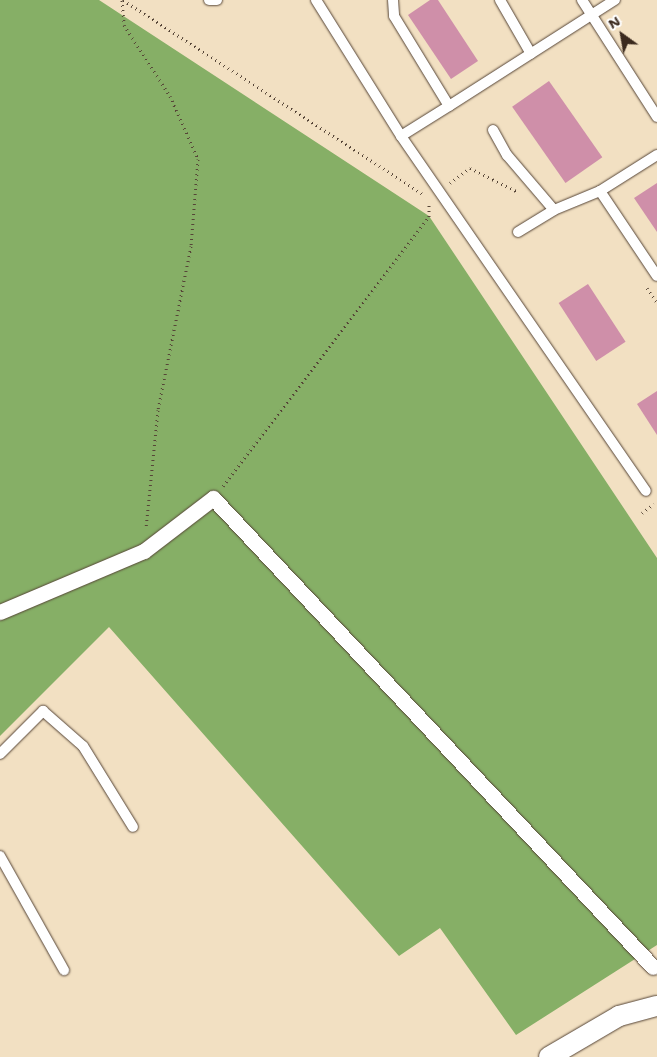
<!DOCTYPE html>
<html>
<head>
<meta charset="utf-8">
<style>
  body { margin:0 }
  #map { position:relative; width:657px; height:1057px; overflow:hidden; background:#f2e0c2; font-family:"Shantell Sans",sans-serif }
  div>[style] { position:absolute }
  .forest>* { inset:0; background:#86af66 }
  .building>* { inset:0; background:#cf8fa9; transform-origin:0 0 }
  .path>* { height:3px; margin-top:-1.5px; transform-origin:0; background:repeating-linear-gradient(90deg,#564537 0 1px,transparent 0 5px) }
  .roads { filter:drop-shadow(0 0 1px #564537) drop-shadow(0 0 1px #564537) }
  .service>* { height:10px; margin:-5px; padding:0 5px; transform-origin:5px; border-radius:5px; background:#fff }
  .pedestrian>* { height:15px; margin:-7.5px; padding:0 7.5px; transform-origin:7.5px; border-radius:7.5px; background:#fff }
  .minor>* { height:20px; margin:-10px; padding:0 10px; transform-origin:10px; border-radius:10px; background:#fff }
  span { translate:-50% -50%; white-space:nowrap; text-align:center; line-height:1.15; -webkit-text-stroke:5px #fff; paint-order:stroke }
  .north { position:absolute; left:597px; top:10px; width:50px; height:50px; -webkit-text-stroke:4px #fff; paint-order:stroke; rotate:328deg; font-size:14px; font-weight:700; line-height:20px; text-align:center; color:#3b2a1e }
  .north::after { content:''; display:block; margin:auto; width:18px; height:22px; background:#3b2a1e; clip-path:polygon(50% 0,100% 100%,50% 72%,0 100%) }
</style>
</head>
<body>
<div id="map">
  <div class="forest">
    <div style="clip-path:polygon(0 0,99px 0,429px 216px,657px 558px,657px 945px,516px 1035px,440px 928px,399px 956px,109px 627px,0 736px)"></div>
  </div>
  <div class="building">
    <div style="clip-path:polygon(430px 0,438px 0,478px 61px,451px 79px,408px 15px)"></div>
    <div style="left:549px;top:81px;width:93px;height:45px;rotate:55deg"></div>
    <div style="clip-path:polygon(657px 183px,657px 232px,634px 198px)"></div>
    <div style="left:588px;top:284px;width:69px;height:35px;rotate:57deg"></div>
    <div style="clip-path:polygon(657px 391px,657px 435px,637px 404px)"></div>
  </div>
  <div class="path">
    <div style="left:122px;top:0;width:25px;rotate:85deg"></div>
    <div style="left:124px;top:25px;width:85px;rotate:57.1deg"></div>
    <div style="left:170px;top:96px;width:69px;rotate:66deg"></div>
    <div style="left:198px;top:159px;width:87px;rotate:94.6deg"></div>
    <div style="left:191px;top:246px;width:167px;rotate:101.4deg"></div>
    <div style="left:158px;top:410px;width:119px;rotate:95.8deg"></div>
    <div style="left:123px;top:0;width:357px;rotate:32.9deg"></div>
    <div style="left:450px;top:183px;width:25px;rotate:-37deg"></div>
    <div style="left:470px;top:168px;width:54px;rotate:26.6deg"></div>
    <div style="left:647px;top:288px;width:18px;rotate:56deg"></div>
    <div style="left:223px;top:486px;width:339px;rotate:-52.6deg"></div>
    <div style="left:429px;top:217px;width:15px;rotate:-90deg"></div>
    <div style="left:642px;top:513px;width:15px;rotate:-37deg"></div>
  </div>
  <div class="roads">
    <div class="service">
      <div style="left:209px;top:0;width:8px"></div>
      <div style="left:316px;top:0;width:160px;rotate:58deg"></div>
      <div style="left:401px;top:136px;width:57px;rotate:-32deg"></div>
      <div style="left:393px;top:0;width:16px;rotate:86deg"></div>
      <div style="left:394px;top:16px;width:105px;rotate:58.6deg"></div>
      <div style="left:449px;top:106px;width:197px;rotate:-32.6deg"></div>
      <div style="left:500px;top:0;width:62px;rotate:60.1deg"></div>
      <div style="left:582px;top:0;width:139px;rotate:57.3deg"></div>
      <div style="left:493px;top:130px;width:29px;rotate:61deg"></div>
      <div style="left:507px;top:155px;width:72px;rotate:49.5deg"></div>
      <div style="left:554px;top:210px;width:50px;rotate:-22.4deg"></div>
      <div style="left:401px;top:136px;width:431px;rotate:55.4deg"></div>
      <div style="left:657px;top:155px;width:67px;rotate:147.7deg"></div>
      <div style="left:600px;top:191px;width:102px;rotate:56.2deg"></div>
      <div style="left:518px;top:232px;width:42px;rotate:-31.4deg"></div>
      <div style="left:0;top:754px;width:61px;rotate:-45deg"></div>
      <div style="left:43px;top:711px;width:53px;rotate:41.2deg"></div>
      <div style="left:83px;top:746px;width:95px;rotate:58.3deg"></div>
      <div style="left:0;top:856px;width:131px;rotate:60.7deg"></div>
    </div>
    <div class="pedestrian">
      <div style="left:0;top:612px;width:156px;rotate:-23deg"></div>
      <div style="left:144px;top:551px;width:87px;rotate:-37.5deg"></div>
      <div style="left:213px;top:498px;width:643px;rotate:46.83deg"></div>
    </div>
    <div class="minor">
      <div style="left:549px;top:1057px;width:81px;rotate:-30.4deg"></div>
      <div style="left:619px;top:1016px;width:39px;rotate:-15deg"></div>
    </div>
  </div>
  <div class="north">N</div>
</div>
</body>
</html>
